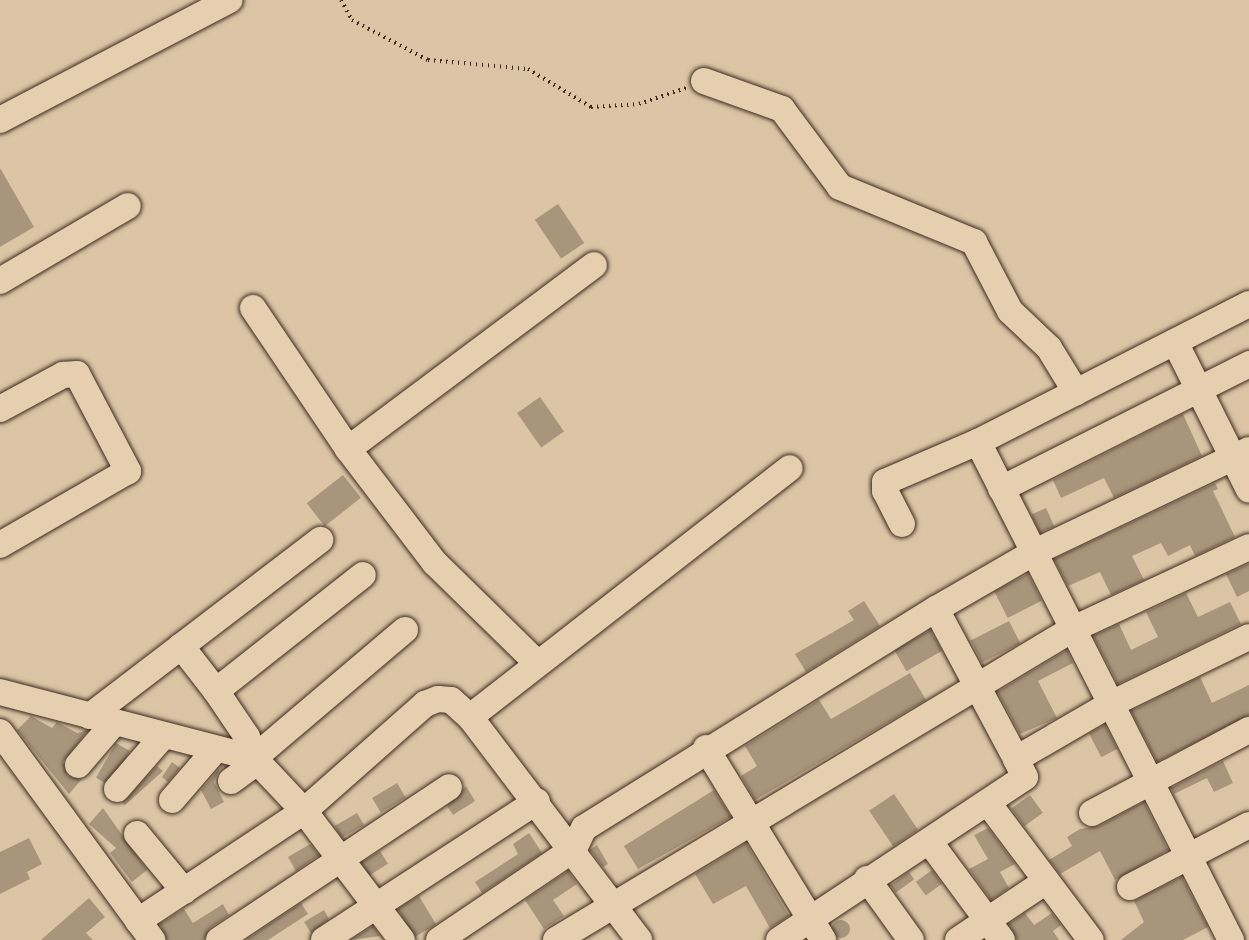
<!DOCTYPE html>
<html>
<head>
<meta charset="utf-8">
<style>
  body { margin:0 }
  #map { position:relative; width:1249px; height:940px; overflow:hidden; background:#dbc5a5; font-family:"Balsamiq Sans",sans-serif }
  div>[style] { position:absolute }
  .building>* { inset:0; background:#a9957b; transform-origin:0 0 }
  .round { border-radius:50% }
  .path>* { height:4px; margin-top:-2px; transform-origin:0; background:repeating-linear-gradient(90deg,#3b2a1e 0 1.5px,transparent 0 6px) }
  .roads { filter:drop-shadow(0 0 2px #3b2a1e) drop-shadow(0 0 2px #3b2a1e) }
  .minor>* { height:26px; margin:-13px; padding:0 13px; transform-origin:13px; border-radius:13px; background:#e5cfae }
  span { translate:-50% -50%; white-space:nowrap; text-align:center; line-height:1.15; -webkit-text-stroke:4.5px #e5cfae; paint-order:stroke }
</style>
</head>
<body>
<div id="map">
  <div class="building">
    <div style="clip-path:polygon(0 168px,34px 227px,0 247px)"></div>
    <div style="left:558px;top:204px;width:47px;height:28px;rotate:56deg"></div>
    <div style="left:540px;top:397px;width:42px;height:28px;rotate:55deg"></div>
    <div style="clip-path:polygon(1183px 414px,1202px 456px,1114px 498px,1104px 478px,1061px 498px,1053px 480px)"></div>
    <div style="left:343px;top:475px;width:29px;height:46px;rotate:52deg"></div>
    <div style="clip-path:polygon(1215px 483px,1218px 489px,1213px 491px,1235px 537px,1195px 556px,1190px 545px,1168px 556px,1161px 543px,1132px 556px,1144px 580px,1111px 595px,1100px 572px,1068px 586px,1054px 559px)"></div>
    <div style="left:1046px;top:508px;width:20px;height:16px;rotate:66deg"></div>
    <div style="clip-path:polygon(1249px 564px,1249px 591px,1237px 597px,1226px 574px)"></div>
    <div style="left:1028px;top:574px;width:30px;height:38px;rotate:63deg"></div>
    <div style="clip-path:polygon(1186px 593px,1198px 617px,1230px 602px,1241px 624px,1118px 684px,1093px 636px,1119px 624px,1131px 650px,1158px 637px,1146px 612px)"></div>
    <div style="clip-path:polygon(864px 601px,880px 626px,806px 672px,795px 654px,854px 620px,848px 611px)"></div>
    <div style="left:1009px;top:621px;width:25px;height:43px;rotate:63deg"></div>
    <div style="left:930px;top:630px;width:24px;height:41px;rotate:60deg"></div>
    <div style="clip-path:polygon(1067px 650px,1073px 663px,1038px 681px,1057px 718px,1020px 734px,997px 692px)"></div>
    <div style="clip-path:polygon(910px 673px,926px 700px,755px 800px,741px 776px,757px 766px,745px 746px,819px 700px,831px 719px)"></div>
    <div style="clip-path:polygon(1200px 677px,1212px 703px,1249px 685px,1249px 715px,1157px 762px,1131px 711px)"></div>
    <div style="clip-path:polygon(31px 716px,52px 728px,57px 722px,77px 733px,88px 730px,63px 762px,68px 776px,82px 779px,69px 794px,17px 730px)"></div>
    <div style="left:1105px;top:725px;width:27px;height:18px;rotate:63deg"></div>
    <div style="left:116px;top:743px;width:16px;height:40px;rotate:30deg"></div>
    <div style="clip-path:polygon(1223px 761px,1233px 783px,1214px 792px,1207px 778px,1174px 794px,1171px 788px)"></div>
    <div style="clip-path:polygon(172px 762px,180px 768px,168px 782px,162px 777px)"></div>
    <div style="clip-path:polygon(157px 766px,163px 771px,125px 805px,122px 803px)"></div>
    <div style="clip-path:polygon(220px 768px,214px 782px,224px 802px,211px 809px,201px 790px)"></div>
    <div style="left:397px;top:783px;width:17px;height:29px;rotate:59deg"></div>
    <div style="clip-path:polygon(466px 786px,475px 801px,453px 815px,447px 806px)"></div>
    <div style="clip-path:polygon(714px 790px,731px 817px,638px 869px,624px 846px)"></div>
    <div style="left:894px;top:794px;width:43px;height:30px;rotate:56deg"></div>
    <div style="left:1030px;top:795px;width:22px;height:23px;rotate:54deg"></div>
    <div style="clip-path:polygon(1144px 802px,1168px 850px,1115px 880px,1100px 851px,1060px 874px,1049px 860px,1072px 846px,1067px 837px,1080px 829px,1099px 826px)"></div>
    <div style="clip-path:polygon(103px 808px,147px 870px,132px 882px,110px 853px,116px 848px,89px 824px)"></div>
    <div style="left:357px;top:813px;width:14px;height:26px;rotate:60deg"></div>
    <div style="clip-path:polygon(988px 828px,1015px 864px,1000px 872px,1009px 888px,991px 900px,969px 869px,988px 859px,974px 835px)"></div>
    <div style="clip-path:polygon(529px 833px,542px 853px,482px 893px,475px 882px,518px 854px,513px 844px)"></div>
    <div style="clip-path:polygon(29px 838px,42px 864px,27px 872px,30px 879px,0 894px,0 852px)"></div>
    <div style="clip-path:polygon(746px 843px,789px 916px,770px 928px,746px 886px,713px 904px,695px 874px)"></div>
    <div style="clip-path:polygon(310px 844px,319px 855px,296px 871px,288px 857px)"></div>
    <div style="clip-path:polygon(597px 845px,608px 864px,603px 867px,590px 850px)"></div>
    <div style="left:380px;top:851px;width:15px;height:22px;rotate:58deg"></div>
    <div style="left:932px;top:870px;width:17px;height:20px;rotate:54deg"></div>
    <div style="clip-path:polygon(568px 871px,577px 884px,553px 900px,564px 916px,544px 929px,525px 900px)"></div>
    <div style="left:909px;top:872px;width:9px;height:23px;rotate:54deg"></div>
    <div style="clip-path:polygon(1182px 877px,1208px 927px,1183px 940px,1121px 940px,1144px 922px,1134px 901px)"></div>
    <div style="left:419px;top:896px;width:33px;height:25px;rotate:59deg"></div>
    <div style="clip-path:polygon(89px 898px,105px 917px,86px 933px,93px 940px,41px 940px)"></div>
    <div style="clip-path:polygon(301px 903px,308px 914px,268px 940px,246px 940px)"></div>
    <div style="clip-path:polygon(223px 904px,229px 915px,210px 928px,204px 940px,167px 940px,160px 924px,184px 909px,193px 923px)"></div>
    <div style="clip-path:polygon(324px 910px,329px 919px,311px 933px,304px 922px)"></div>
    <div style="clip-path:polygon(1025px 913px,1034px 925px,1052px 913px,1061px 925px,1053px 931px,1059px 940px,1017px 940px,1009px 924px)"></div>
    <div class="round" style="left:832px;top:920px;width:18px;height:18px"></div>
    <div style="clip-path:polygon(373px 926px,380px 936px,351px 940px)"></div>
  </div>
  <div class="path">
    <div style="left:341px;top:0;width:23px;rotate:61deg"></div>
    <div style="left:352px;top:20px;width:86px;rotate:27.8deg"></div>
    <div style="left:428px;top:60px;width:100px;rotate:5.1deg"></div>
    <div style="left:528px;top:69px;width:74px;rotate:31.1deg"></div>
    <div style="left:591px;top:107px;width:48px;rotate:-3.6deg"></div>
    <div style="left:639px;top:104px;width:50px;rotate:-18.8deg"></div>
  </div>
  <div class="roads">
    <div class="minor">
      <div style="left:704px;top:81px;width:83px;rotate:19.7deg"></div>
      <div style="left:782px;top:109px;width:97px;rotate:53.4deg"></div>
      <div style="left:840px;top:187px;width:145px;rotate:22.3deg"></div>
      <div style="left:974px;top:242px;width:78px;rotate:62.4deg"></div>
      <div style="left:1010px;top:311px;width:54px;rotate:43.5deg"></div>
      <div style="left:1049px;top:348px;width:52px;rotate:58.5deg"></div>
      <div style="left:0;top:120px;width:259px;rotate:-27.6deg"></div>
      <div style="left:0;top:281px;width:148px;rotate:-30.4deg"></div>
      <div style="left:253px;top:308px;width:170px;rotate:56deg"></div>
      <div style="left:348px;top:449px;width:143px;rotate:52.7deg"></div>
      <div style="left:435px;top:563px;width:141px;rotate:44.4deg"></div>
      <div style="left:1175px;top:342px;width:165px;rotate:63.4deg"></div>
      <div style="left:0;top:409px;width:72px;rotate:-28.4deg"></div>
      <div style="left:63px;top:375px;width:14px;rotate:-4deg"></div>
      <div style="left:77px;top:374px;width:110px;rotate:62.3deg"></div>
      <div style="left:128px;top:471px;width:148px;rotate:150deg"></div>
      <div style="left:978px;top:442px;width:559px;rotate:63.07deg"></div>
      <div style="left:348px;top:449px;width:307px;rotate:-36.8deg"></div>
      <div style="left:1001px;top:489px;width:278px;rotate:-26.7deg"></div>
      <div style="left:902px;top:524px;width:37px;rotate:-117deg"></div>
      <div style="left:885px;top:491px;width:9px;rotate:-90deg"></div>
      <div style="left:885px;top:482px;width:101px;rotate:-23.3deg"></div>
      <div style="left:978px;top:442px;width:304px;rotate:-27deg"></div>
      <div style="left:936px;top:609px;width:170px;rotate:61.9deg"></div>
      <div style="left:181px;top:646px;width:57px;rotate:52.1deg"></div>
      <div style="left:216px;top:691px;width:187px;rotate:-38.3deg"></div>
      <div style="left:216px;top:691px;width:55px;rotate:56deg"></div>
      <div style="left:247px;top:737px;width:22px;rotate:72deg"></div>
      <div style="left:254px;top:758px;width:198px;rotate:-40.3deg"></div>
      <div style="left:0;top:692px;width:262px;rotate:14.6deg"></div>
      <div style="left:254px;top:758px;width:73px;rotate:46.7deg"></div>
      <div style="left:304px;top:811px;width:162px;rotate:52.8deg"></div>
      <div style="left:90px;top:716px;width:290px;rotate:-37.4deg"></div>
      <div style="left:470px;top:717px;width:405px;rotate:-37.9deg"></div>
      <div style="left:0;top:732px;width:258px;rotate:53.8deg"></div>
      <div style="left:706px;top:748px;width:225px;rotate:58.6deg"></div>
      <div style="left:78px;top:765px;width:55px;rotate:-49.4deg"></div>
      <div style="left:231px;top:781px;width:32px;rotate:-36deg"></div>
      <div style="left:117px;top:789px;width:70px;rotate:-49deg"></div>
      <div style="left:172px;top:800px;width:67px;rotate:-49.2deg"></div>
      <div style="left:988px;top:803px;width:171px;rotate:53.1deg"></div>
      <div style="left:1092px;top:813px;width:178px;rotate:-27.9deg"></div>
      <div style="left:137px;top:834px;width:74px;rotate:50.5deg"></div>
      <div style="left:929px;top:841px;width:123px;rotate:53.6deg"></div>
      <div style="left:867px;top:879px;width:75px;rotate:54.2deg"></div>
      <div style="left:1130px;top:887px;width:134px;rotate:-27.5deg"></div>
      <div style="left:138px;top:921px;width:199px;rotate:-33.5deg"></div>
      <div style="left:304px;top:811px;width:162px;rotate:-41.5deg"></div>
      <div style="left:425px;top:704px;width:14px;rotate:-21deg"></div>
      <div style="left:438px;top:699px;width:13px;rotate:4deg"></div>
      <div style="left:451px;top:700px;width:25px;rotate:42deg"></div>
      <div style="left:470px;top:717px;width:280px;rotate:52.8deg"></div>
      <div style="left:219px;top:940px;width:276px;rotate:-33.6deg"></div>
      <div style="left:324px;top:940px;width:254px;rotate:-33.1deg"></div>
      <div style="left:439px;top:940px;width:163px;rotate:-34deg"></div>
      <div style="left:574px;top:849px;width:23px;rotate:-65deg"></div>
      <div style="left:584px;top:828px;width:415px;rotate:-31.9deg"></div>
      <div style="left:936px;top:609px;width:112px;rotate:-30deg"></div>
      <div style="left:1033px;top:553px;width:239px;rotate:-25.5deg"></div>
      <div style="left:556px;top:940px;width:601px;rotate:-31.05deg"></div>
      <div style="left:1071px;top:630px;width:196px;rotate:-25deg"></div>
      <div style="left:779px;top:940px;width:295px;rotate:-33.5deg"></div>
      <div style="left:1025px;top:777px;width:20px;rotate:-117deg"></div>
      <div style="left:1016px;top:759px;width:110px;rotate:-30.1deg"></div>
      <div style="left:1111px;top:704px;width:153px;rotate:-25.9deg"></div>
      <div style="left:958px;top:940px;width:106px;rotate:-33.8deg"></div>
    </div>
  </div>
</div>
</body>
</html>
